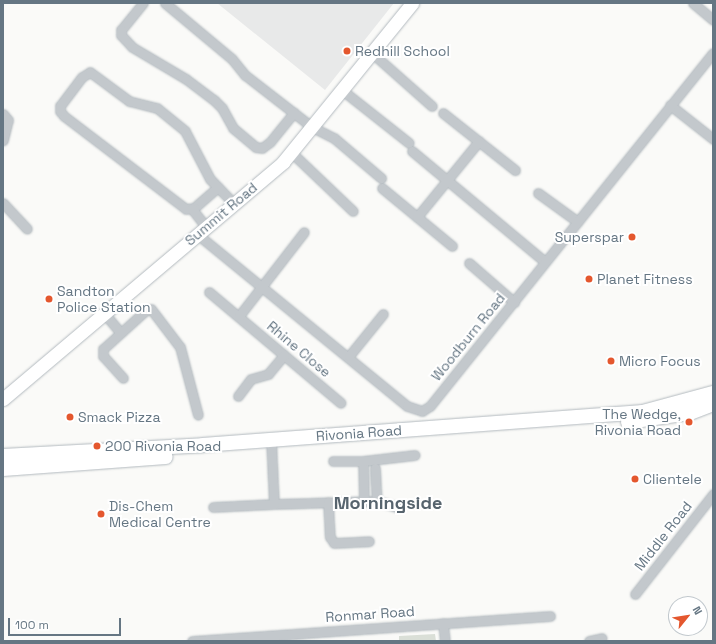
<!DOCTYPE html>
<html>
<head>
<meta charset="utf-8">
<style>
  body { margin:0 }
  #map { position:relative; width:716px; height:644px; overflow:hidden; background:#fafaf8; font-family:"Space Grotesk",sans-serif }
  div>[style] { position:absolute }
  .built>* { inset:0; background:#e8e9e9 }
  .green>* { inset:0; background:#dadfd7 }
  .roads { filter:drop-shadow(0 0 1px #b3babf) drop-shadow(0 0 1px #b3babf) }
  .street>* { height:9px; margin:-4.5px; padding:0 4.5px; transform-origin:4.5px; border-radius:4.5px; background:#c3c8cc }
  .secondary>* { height:13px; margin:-6.5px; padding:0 6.5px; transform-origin:6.5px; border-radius:6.5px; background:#fff }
  .primary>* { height:14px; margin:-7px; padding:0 7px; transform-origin:7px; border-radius:7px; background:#fff }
  .dots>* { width:11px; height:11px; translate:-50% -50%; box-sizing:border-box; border:2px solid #fff; border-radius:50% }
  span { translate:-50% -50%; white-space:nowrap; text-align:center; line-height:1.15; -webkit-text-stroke:4px #fff; paint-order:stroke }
  .poi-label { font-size:14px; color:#657683 }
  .left { translate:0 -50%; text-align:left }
  .right { translate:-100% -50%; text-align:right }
  .street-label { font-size:14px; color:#657683 }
  .district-label { font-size:18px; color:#57646e; font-weight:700 }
  .frame { position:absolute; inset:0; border:4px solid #657683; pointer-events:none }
  .north { position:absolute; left:668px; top:596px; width:40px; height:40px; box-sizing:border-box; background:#fff; border:1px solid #c1c8cd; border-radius:50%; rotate:60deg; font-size:11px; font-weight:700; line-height:16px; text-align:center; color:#657683 }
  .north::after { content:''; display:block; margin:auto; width:14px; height:18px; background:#e4572e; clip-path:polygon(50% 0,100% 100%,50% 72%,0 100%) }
  .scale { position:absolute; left:8px; top:618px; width:113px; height:18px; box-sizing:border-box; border:2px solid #657683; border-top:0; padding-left:5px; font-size:12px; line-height:14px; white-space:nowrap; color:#657683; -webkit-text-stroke:3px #fff; paint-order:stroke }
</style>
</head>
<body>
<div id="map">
  <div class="built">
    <div style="clip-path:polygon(217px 3px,394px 3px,325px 90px)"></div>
  </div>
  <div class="green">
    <div style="clip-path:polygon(435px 634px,436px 641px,399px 641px,399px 636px)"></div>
  </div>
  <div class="roads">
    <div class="street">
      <div style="left:143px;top:3px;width:35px;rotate:129deg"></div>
      <div style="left:121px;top:30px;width:5px;rotate:90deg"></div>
      <div style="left:121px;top:35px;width:16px;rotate:47deg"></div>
      <div style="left:132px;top:47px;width:63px;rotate:30.7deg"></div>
      <div style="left:186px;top:79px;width:35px;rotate:37deg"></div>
      <div style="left:214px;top:100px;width:11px;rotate:45deg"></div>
      <div style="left:222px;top:108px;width:23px;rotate:61deg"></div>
      <div style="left:233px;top:128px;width:30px;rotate:40deg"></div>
      <div style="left:256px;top:147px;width:6px;rotate:9deg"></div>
      <div style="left:262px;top:148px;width:10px;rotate:-37deg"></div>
      <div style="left:270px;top:142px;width:38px;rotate:-51deg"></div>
      <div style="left:165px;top:3px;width:87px;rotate:39.9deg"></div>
      <div style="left:232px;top:59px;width:21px;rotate:51deg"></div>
      <div style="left:245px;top:75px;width:85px;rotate:37.8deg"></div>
      <div style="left:312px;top:127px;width:25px;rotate:27deg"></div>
      <div style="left:334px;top:138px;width:62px;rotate:40.4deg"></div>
      <div style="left:693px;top:3px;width:26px;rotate:40deg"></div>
      <div style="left:372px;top:53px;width:80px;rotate:41.5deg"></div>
      <div style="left:342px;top:90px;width:85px;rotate:38.3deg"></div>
      <div style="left:670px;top:105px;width:55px;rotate:38.3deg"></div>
      <div style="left:443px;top:113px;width:92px;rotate:38.4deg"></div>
      <div style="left:3px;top:114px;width:8px;rotate:50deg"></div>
      <div style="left:8px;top:120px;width:21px;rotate:104deg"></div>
      <div style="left:412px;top:151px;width:173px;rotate:39.8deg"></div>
      <div style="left:292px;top:153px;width:84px;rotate:43.6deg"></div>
      <div style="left:218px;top:187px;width:32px;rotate:139deg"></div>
      <div style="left:194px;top:208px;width:8px;rotate:173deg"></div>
      <div style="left:186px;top:209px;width:153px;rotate:-142.7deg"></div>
      <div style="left:64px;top:116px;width:6px;rotate:-129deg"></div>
      <div style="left:60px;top:111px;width:5px;rotate:-90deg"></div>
      <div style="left:60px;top:106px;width:36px;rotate:-53deg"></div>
      <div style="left:82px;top:77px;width:9px;rotate:-32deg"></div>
      <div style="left:90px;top:72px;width:49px;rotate:36.6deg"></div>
      <div style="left:129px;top:101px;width:29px;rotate:14deg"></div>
      <div style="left:157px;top:108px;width:36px;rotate:39deg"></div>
      <div style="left:185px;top:131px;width:54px;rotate:62.5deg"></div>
      <div style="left:210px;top:179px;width:35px;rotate:46deg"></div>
      <div style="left:382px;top:188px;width:91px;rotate:39.6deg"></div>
      <div style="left:538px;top:193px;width:49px;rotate:35.9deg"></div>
      <div style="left:3px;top:203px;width:35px;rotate:47deg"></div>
      <div style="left:192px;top:209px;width:23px;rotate:52deg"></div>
      <div style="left:417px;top:217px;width:98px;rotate:-50.8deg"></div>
      <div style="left:197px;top:234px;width:271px;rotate:39.3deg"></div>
      <div style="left:407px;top:406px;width:16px;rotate:18deg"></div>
      <div style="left:422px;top:411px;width:9px;rotate:-32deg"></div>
      <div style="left:430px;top:406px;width:452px;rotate:-51.3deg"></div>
      <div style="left:469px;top:263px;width:60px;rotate:40.9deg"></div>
      <div style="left:209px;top:292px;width:172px;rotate:40.1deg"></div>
      <div style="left:104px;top:313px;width:25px;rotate:50deg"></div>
      <div style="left:239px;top:316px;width:106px;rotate:-52.3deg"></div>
      <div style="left:349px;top:356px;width:54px;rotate:-51deg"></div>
      <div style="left:123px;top:378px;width:30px;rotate:-132deg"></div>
      <div style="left:103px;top:356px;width:7px;rotate:-90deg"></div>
      <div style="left:103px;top:349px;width:57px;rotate:-42.1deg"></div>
      <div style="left:145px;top:311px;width:6px;rotate:-18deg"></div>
      <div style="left:151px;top:309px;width:48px;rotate:52.7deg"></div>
      <div style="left:180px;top:347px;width:70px;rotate:75.2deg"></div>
      <div style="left:238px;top:396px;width:21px;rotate:-53deg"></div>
      <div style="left:251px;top:379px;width:18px;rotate:-16deg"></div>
      <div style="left:268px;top:374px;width:25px;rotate:-50deg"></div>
      <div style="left:271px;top:439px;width:65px;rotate:87.4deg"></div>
      <div style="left:274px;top:504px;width:103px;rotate:-1.7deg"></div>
      <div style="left:377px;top:501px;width:21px;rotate:17deg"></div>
      <div style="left:333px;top:461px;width:30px"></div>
      <div style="left:375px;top:468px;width:33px;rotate:87deg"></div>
      <div style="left:364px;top:501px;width:40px;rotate:-91.4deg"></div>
      <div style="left:363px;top:461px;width:52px;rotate:-6.6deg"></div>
      <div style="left:328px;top:502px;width:35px;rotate:87deg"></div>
      <div style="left:330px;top:537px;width:7px;rotate:56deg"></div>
      <div style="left:334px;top:543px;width:35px;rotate:-3deg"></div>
      <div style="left:213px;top:507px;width:61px;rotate:-2.8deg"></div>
      <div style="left:635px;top:594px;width:127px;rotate:-52deg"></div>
      <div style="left:443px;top:623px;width:18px;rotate:84deg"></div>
      <div style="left:192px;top:641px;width:359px;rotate:-4deg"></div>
      <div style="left:589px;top:641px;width:13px;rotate:-13deg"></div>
    </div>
    <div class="secondary">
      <div style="left:3px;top:399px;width:367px;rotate:-40.2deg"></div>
      <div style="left:283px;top:162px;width:205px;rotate:-50.9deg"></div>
    </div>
    <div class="primary">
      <div style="left:628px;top:422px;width:63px;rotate:-8.3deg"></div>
      <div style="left:690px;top:413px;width:25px;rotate:-21deg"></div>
      <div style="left:3px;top:456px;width:200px;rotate:-3.1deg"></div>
      <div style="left:203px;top:445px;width:441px;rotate:-4.3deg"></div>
      <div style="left:643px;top:412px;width:73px;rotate:-15.2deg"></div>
      <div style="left:3px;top:469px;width:163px;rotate:-4.2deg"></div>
    </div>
  </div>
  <div class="dots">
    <div style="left:347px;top:51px;background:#e4572e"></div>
    <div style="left:632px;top:237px;background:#e4572e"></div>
    <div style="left:589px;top:279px;background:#e4572e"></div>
    <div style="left:49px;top:299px;background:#e4572e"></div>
    <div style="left:611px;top:361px;background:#e4572e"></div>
    <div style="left:70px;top:417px;background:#e4572e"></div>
    <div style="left:689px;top:422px;background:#e4572e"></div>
    <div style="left:97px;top:446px;background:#e4572e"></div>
    <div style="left:635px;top:479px;background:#e4572e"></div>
    <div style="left:101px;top:514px;background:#e4572e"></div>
  </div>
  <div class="poi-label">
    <span class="left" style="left:355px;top:51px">Redhill School</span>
    <span class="right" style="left:624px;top:237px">Superspar</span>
    <span class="left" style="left:597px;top:279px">Planet Fitness</span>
    <span class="left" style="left:57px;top:299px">Sandton<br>Police Station</span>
    <span class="left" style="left:619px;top:361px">Micro Focus</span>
    <span class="right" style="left:681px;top:422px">The Wedge,<br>Rivonia Road</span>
    <span class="left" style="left:78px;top:417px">Smack Pizza</span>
    <span class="left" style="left:105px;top:446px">200 Rivonia Road</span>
    <span class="left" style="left:643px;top:479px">Clientele</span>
    <span class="left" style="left:109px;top:514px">Dis-Chem<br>Medical Centre</span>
  </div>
  <div class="street-label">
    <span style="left:221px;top:214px;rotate:-40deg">Summit Road</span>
    <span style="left:468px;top:337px;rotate:-51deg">Woodburn Road</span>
    <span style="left:299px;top:349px;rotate:40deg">Rhine Close</span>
    <span style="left:359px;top:433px;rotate:-4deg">Rivonia Road</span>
    <span style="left:663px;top:536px;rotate:-52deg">Middle Road</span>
    <span style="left:370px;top:614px;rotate:-4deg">Ronmar Road</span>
  </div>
  <div class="district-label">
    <span style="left:388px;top:503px">Morningside</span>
  </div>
  <div class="frame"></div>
  <div class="north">N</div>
  <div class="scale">100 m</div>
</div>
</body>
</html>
